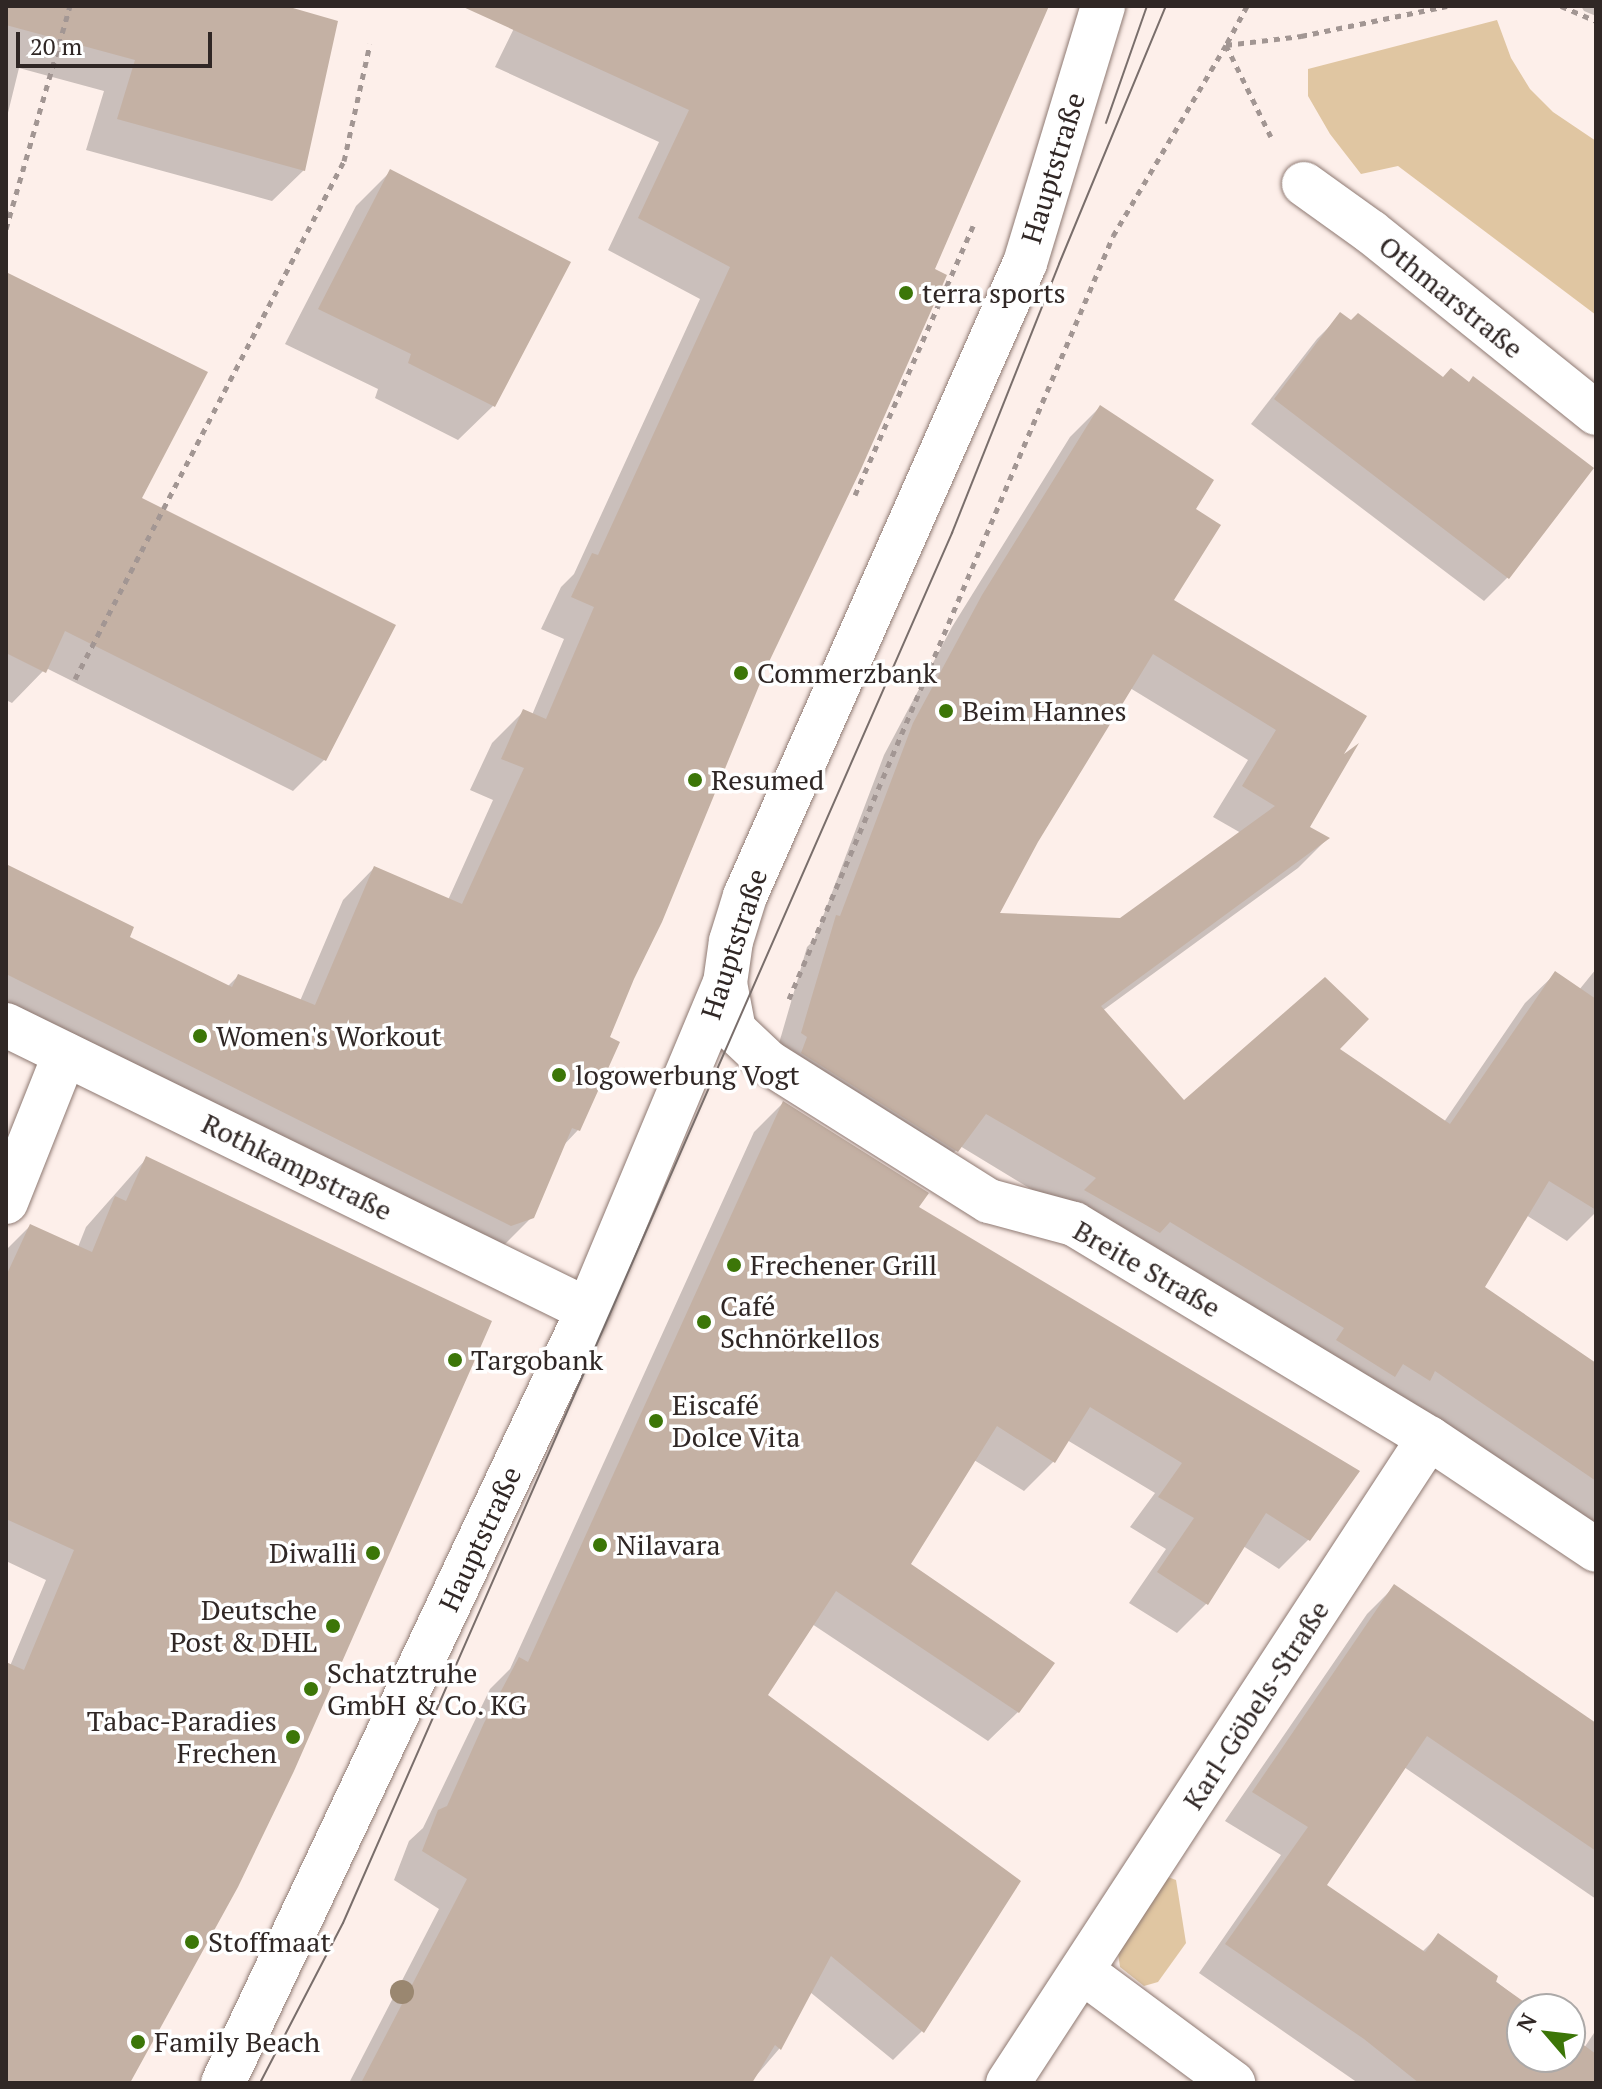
<!DOCTYPE html>
<html>
<head>
<meta charset="utf-8">
<style>
  body { margin:0 }
  #map { position:relative; width:1602px; height:2089px; overflow:hidden; background:#fdefea; font-family:"PT Serif",serif }
  div>[style] { position:absolute }
  .green>* { inset:0; background:#e0c6a2 }
  .shadow>* { inset:0; background:#0003 }
  .building>* { inset:0; background:#c4b1a4 }
  .path>* { height:5px; margin-top:-2.5px; transform-origin:0; background:repeating-linear-gradient(90deg,#a29693 0 6px,transparent 0 12px) }
  .roads { filter:drop-shadow(0 0 2px #8e7972) drop-shadow(0 0 2px #8e7972) }
  .street>* { height:44px; margin:-22px; padding:0 22px; transform-origin:22px; border-radius:22px; background:#fff }
  .tram>* { height:2px; margin:-1px; padding:0 1px; transform-origin:1px; border-radius:1px; background:#796e6b }
  .trees>* { width:24px; height:24px; margin:-12px; border-radius:50%; background:#9a8770 }
  .dots>* { width:22px; height:22px; translate:-50% -50%; box-sizing:border-box; border:4px solid #fff; border-radius:50% }
  span { translate:-50% -50%; white-space:nowrap; text-align:center; line-height:1.15; -webkit-text-stroke:7px #fff; paint-order:stroke }
  .street-label { font-size:28px; color:#302725 }
  .poi-label { font-size:28px; color:#302725 }
  .left { translate:0 -50%; text-align:left }
  .right { translate:-100% -50%; text-align:right }
  .frame { position:absolute; inset:0; border:8px solid #302725; pointer-events:none }
  .north { position:absolute; left:1506px; top:1993px; width:80px; height:80px; box-sizing:border-box; background:#fff; border:2px solid #aca9a8; border-radius:50%; rotate:298deg; font-size:22px; font-weight:700; line-height:32px; text-align:center; color:#302725 }
  .north::after { content:''; display:block; margin:auto; width:28px; height:36px; background:#3c7608; clip-path:polygon(50% 0,100% 100%,50% 72%,0 100%) }
  .scale { position:absolute; left:16px; top:32px; width:196px; height:36px; box-sizing:border-box; border:4px solid #302725; border-top:0; padding-left:10px; font-size:24px; line-height:28px; white-space:nowrap; color:#302725; -webkit-text-stroke:6px #fff; paint-order:stroke }
</style>
</head>
<body>
<div id="map">
  <div class="green">
    <div style="clip-path:polygon(1497px 20px,1511px 58px,1530px 89px,1553px 112px,1596px 141px,1596px 315px,1398px 166px,1361px 174px,1330px 134px,1308px 96px,1308px 69px)"></div>
    <div style="clip-path:polygon(1168px 1877px,1176px 1880px,1186px 1943px,1158px 1982px,1144px 1986px,1120px 1967px,1118px 1953px)"></div>
  </div>
  <div class="shadow">
    <div style="clip-path:polygon(6px 6px,279px 6px,304px 170px,272px 201px,86px 150px,104px 91px,19px 68px,6px 121px)"></div>
    <div style="clip-path:polygon(525px 6px,1046px 6px,632px 978px,608px 1038px,578px 1130px,562px 1147px,532px 1217px,500px 1249px,6px 1020px,6px 865px,127px 938px,227px 987px,238px 976px,300px 1001px,343px 900px,374px 868px,448px 900px,493px 800px,470px 790px,492px 743px,524px 711px,532px 715px,564px 639px,541px 629px,561px 587px,574px 574px,700px 299px,608px 250px,659px 142px,495px 67px)"></div>
    <div style="clip-path:polygon(1581px 6px,1596px 6px,1596px 16px,1584px 11px)"></div>
    <div style="clip-path:polygon(391px 171px,493px 406px,458px 440px,375px 398px,378px 389px,285px 344px,356px 206px)"></div>
    <div style="clip-path:polygon(6px 274px,139px 499px,325px 759px,293px 791px,46px 668px,12px 703px,6px 700px)"></div>
    <div style="clip-path:polygon(1341px 315px,1351px 323px,1508px 577px,1484px 601px,1251px 424px,1317px 339px)"></div>
    <div style="clip-path:polygon(evenodd,1100px 407px,1194px 510px,1172px 601px,1337px 762px,1308px 828px,1327px 839px,1298px 868px,1102px 1011px,1184px 1103px,1337px 1049px,1444px 1122px,1525px 1003px,1555px 974px,1579px 990px,1596px 969px,1596px 1212px,1567px 1241px,1526px 1215px,1483px 1288px,1596px 1365px,1596px 1532px,960px 1146px,927px 1181px,773px 1064px,807px 947px,814px 940px,884px 755px,952px 627px,1070px 437px,1100px 407px,1130px 688px,1248px 760px,1213px 817px,1241px 833px,1121px 920px,997px 915px,1036px 841px,1130px 688px)"></div>
    <div style="clip-path:polygon(783px 1103px,916px 1208px,1309px 1539px,1279px 1569px,1243px 1546px,1206px 1604px,1177px 1633px,1129px 1603px,1166px 1549px,1130px 1527px,1155px 1493px,1067px 1440px,1053px 1462px,1024px 1491px,974px 1460px,908px 1564px,1018px 1712px,988px 1741px,812px 1624px,766px 1696px,922px 2031px,893px 2060px,810px 1992px,779px 2049px,750px 2083px,349px 2083px,439px 1909px,394px 1880px,409px 1841px,423px 1828px,490px 1689px,510px 1669px,754px 1132px)"></div>
    <div style="clip-path:polygon(146px 1159px,129px 2083px,6px 2083px,6px 1664px,10px 1666px,46px 1580px,6px 1561px,6px 1250px,30px 1226px,78px 1247px,86px 1227px)"></div>
    <div style="clip-path:polygon(1395px 1586px,1596px 1728px,1596px 1899px,1404px 1767px,1324px 1885px,1422px 1952px,1438px 1936px,1531px 2009px,1522px 2009px,1522px 2057px,1570px 2057px,1570px 2038px,1584px 2048px,1596px 2030px,1596px 2083px,1358px 2083px,1199px 1973px,1281px 1855px,1225px 1821px,1367px 1614px)"></div>
  </div>
  <div class="building">
    <div style="clip-path:polygon(6px 6px,286px 6px,338px 21px,305px 171px,117px 119px,135px 60px,6px 25px)"></div>
    <div style="clip-path:polygon(461px 6px,1049px 6px,935px 269px,947px 275px,861px 469px,768px 664px,662px 922px,634px 979px,610px 1037px,620px 1042px,580px 1131px,572px 1128px,534px 1218px,511px 1226px,6px 974px,6px 864px,134px 927px,130px 937px,232px 987px,238px 974px,315px 1005px,374px 866px,462px 904px,524px 768px,501px 759px,523px 709px,546px 719px,594px 607px,571px 597px,592px 553px,598px 555px,730px 267px,638px 218px,689px 110px)"></div>
    <div style="clip-path:polygon(390px 169px,571px 262px,495px 407px,408px 363px,411px 354px,318px 309px)"></div>
    <div style="clip-path:polygon(6px 272px,208px 372px,142px 498px,396px 625px,326px 761px,65px 631px,46px 673px,6px 653px)"></div>
    <div style="clip-path:polygon(1340px 312px,1351px 320px,1358px 313px,1443px 377px,1451px 368px,1469px 382px,1473px 376px,1594px 468px,1509px 579px,1274px 399px)"></div>
    <div style="clip-path:polygon(evenodd,1100px 405px,1214px 480px,1196px 509px,1221px 525px,1174px 600px,1367px 716px,1344px 754px,1359px 743px,1310px 827px,1330px 838px,1101px 1006px,1184px 1100px,1325px 977px,1369px 1019px,1340px 1049px,1450px 1124px,1555px 971px,1596px 999px,1596px 1210px,1549px 1181px,1485px 1287px,1596px 1363px,1596px 1481px,1435px 1371px,1430px 1381px,1403px 1364px,1395px 1377px,1336px 1340px,1344px 1328px,1170px 1222px,1160px 1233px,1084px 1190px,1096px 1178px,986px 1114px,958px 1152px,801px 1053px,807px 1037px,801px 1033px,836px 915px,840px 916px,913px 723px,982px 595px,1100px 405px,1153px 654px,1276px 730px,1242px 786px,1275px 806px,1120px 918px,1000px 913px,1038px 842px,1153px 654px)"></div>
    <div style="clip-path:polygon(783px 1101px,929px 1193px,919px 1207px,1360px 1471px,1310px 1541px,1266px 1513px,1208px 1605px,1157px 1572px,1194px 1518px,1158px 1497px,1182px 1463px,1090px 1407px,1055px 1463px,997px 1426px,911px 1564px,1055px 1663px,1019px 1713px,836px 1591px,768px 1695px,1021px 1881px,924px 2033px,831px 1956px,781px 2050px,775px 2045px,752px 2083px,361px 2083px,467px 1879px,422px 1851px,438px 1810px,447px 1806px,484px 1723px,519px 1657px,528px 1662px)"></div>
    <div style="clip-path:polygon(146px 1156px,492px 1321px,294px 1771px,238px 1887px,130px 2083px,6px 2083px,6px 1662px,24px 1670px,74px 1550px,6px 1519px,6px 1276px,30px 1224px,92px 1252px,115px 1196px,126px 1201px)"></div>
    <div style="clip-path:polygon(1394px 1584px,1596px 1723px,1596px 1851px,1427px 1736px,1327px 1885px,1425px 1952px,1438px 1933px,1498px 1976px,1496px 1982px,1534px 2009px,1522px 2009px,1522px 2057px,1570px 2057px,1570px 2035px,1596px 2054px,1596px 2083px,1419px 2083px,1364px 2039px,1225px 1944px,1308px 1827px,1252px 1792px)"></div>
  </div>
  <div class="path">
    <div style="left:1247px;top:6px;width:44px;rotate:118.3deg"></div>
    <div style="left:1226px;top:45px;width:102px;rotate:63.9deg"></div>
    <div style="left:1561px;top:6px;width:38px;rotate:23deg"></div>
    <div style="left:6px;top:229px;width:232px;rotate:-74deg"></div>
    <div style="left:855px;top:495px;width:294px;rotate:-66.3deg"></div>
    <div style="left:75px;top:679px;width:584px;rotate:-62.56deg"></div>
    <div style="left:344px;top:161px;width:120px;rotate:-77.5deg"></div>
    <div style="left:789px;top:999px;width:829px;rotate:-66.99deg"></div>
    <div style="left:1113px;top:236px;width:222px;rotate:-59.4deg"></div>
    <div style="left:1226px;top:45px;width:76px;rotate:-6.8deg"></div>
    <div style="left:1301px;top:36px;width:149px;rotate:-11.6deg"></div>
  </div>
  <div class="roads">
    <div class="street">
      <div style="left:1304px;top:184px;width:82px;rotate:35.6deg"></div>
      <div style="left:1371px;top:232px;width:289px;rotate:38.8deg"></div>
      <div style="left:725px;top:983px;width:48px;rotate:79.2deg"></div>
      <div style="left:734px;top:1030px;width:47px;rotate:43.3deg"></div>
      <div style="left:768px;top:1062px;width:261px;rotate:32.2deg"></div>
      <div style="left:989px;top:1201px;width:88px;rotate:15.1deg"></div>
      <div style="left:1074px;top:1224px;width:415px;rotate:31.1deg"></div>
      <div style="left:1429px;top:1438px;width:201px;rotate:33.8deg"></div>
      <div style="left:6px;top:1025px;width:648px;rotate:26.09deg"></div>
      <div style="left:6px;top:1202px;width:159px;rotate:-68.3deg"></div>
      <div style="left:1083px;top:1972px;width:187px;rotate:36.5deg"></div>
      <div style="left:223px;top:2083px;width:855px;rotate:-64.72deg"></div>
      <div style="left:588px;top:1310px;width:355px;rotate:-67.3deg"></div>
      <div style="left:725px;top:983px;width:42px;rotate:-81.9deg"></div>
      <div style="left:731px;top:941px;width:47px;rotate:-72.7deg"></div>
      <div style="left:745px;top:896px;width:692px;rotate:-66.14deg"></div>
      <div style="left:1025px;top:263px;width:269px;rotate:-73.1deg"></div>
      <div style="left:1008px;top:2083px;width:770px;rotate:-56.87deg"></div>
    </div>
  </div>
  <div class="tram">
    <div style="left:1106px;top:123px;width:124px;rotate:-70.7deg"></div>
    <div style="left:260px;top:2083px;width:180px;rotate:-62.6deg"></div>
    <div style="left:343px;top:1923px;width:1518px;rotate:-66.34deg"></div>
    <div style="left:952px;top:533px;width:289px;rotate:-68.3deg"></div>
    <div style="left:1059px;top:264px;width:279px;rotate:-67.5deg"></div>
  </div>
  <div class="trees">
    <div style="left:402px;top:1992px"></div>
  </div>
  <div class="dots">
    <div style="left:906px;top:293px;background:#3c7608"></div>
    <div style="left:741px;top:673px;background:#3c7608"></div>
    <div style="left:946px;top:711px;background:#3c7608"></div>
    <div style="left:695px;top:780px;background:#3c7608"></div>
    <div style="left:200px;top:1036px;background:#3c7608"></div>
    <div style="left:559px;top:1075px;background:#3c7608"></div>
    <div style="left:734px;top:1265px;background:#3c7608"></div>
    <div style="left:704px;top:1322px;background:#3c7608"></div>
    <div style="left:455px;top:1360px;background:#3c7608"></div>
    <div style="left:656px;top:1421px;background:#3c7608"></div>
    <div style="left:600px;top:1545px;background:#3c7608"></div>
    <div style="left:373px;top:1553px;background:#3c7608"></div>
    <div style="left:333px;top:1626px;background:#3c7608"></div>
    <div style="left:311px;top:1689px;background:#3c7608"></div>
    <div style="left:293px;top:1737px;background:#3c7608"></div>
    <div style="left:192px;top:1942px;background:#3c7608"></div>
    <div style="left:138px;top:2042px;background:#3c7608"></div>
  </div>
  <div class="street-label">
    <span style="left:1053px;top:168px;rotate:-73deg">Hauptstraße</span>
    <span style="left:1451px;top:297px;rotate:39deg">Othmarstraße</span>
    <span style="left:734px;top:944px;rotate:-72deg">Hauptstraße</span>
    <span style="left:297px;top:1167px;rotate:26deg">Rothkampstraße</span>
    <span style="left:1147px;top:1269px;rotate:30deg">Breite Straße</span>
    <span style="left:480px;top:1539px;rotate:-65deg">Hauptstraße</span>
    <span style="left:1256px;top:1705px;rotate:-57deg">Karl-Göbels-Straße</span>
  </div>
  <div class="poi-label">
    <span class="left" style="left:922px;top:293px">terra sports</span>
    <span class="left" style="left:757px;top:673px">Commerzbank</span>
    <span class="left" style="left:962px;top:711px">Beim Hannes</span>
    <span class="left" style="left:711px;top:780px">Resumed</span>
    <span class="left" style="left:216px;top:1036px">Women's Workout</span>
    <span class="left" style="left:575px;top:1075px">logowerbung Vogt</span>
    <span class="left" style="left:750px;top:1265px">Frechener Grill</span>
    <span class="left" style="left:720px;top:1322px">Café<br>Schnörkellos</span>
    <span class="left" style="left:471px;top:1360px">Targobank</span>
    <span class="left" style="left:672px;top:1421px">Eiscafé<br>Dolce Vita</span>
    <span class="left" style="left:616px;top:1545px">Nilavara</span>
    <span class="right" style="left:357px;top:1553px">Diwalli</span>
    <span class="right" style="left:317px;top:1626px">Deutsche<br>Post &amp; DHL</span>
    <span class="left" style="left:327px;top:1689px">Schatztruhe<br>GmbH &amp; Co. KG</span>
    <span class="right" style="left:277px;top:1737px">Tabac-Paradies<br>Frechen</span>
    <span class="left" style="left:208px;top:1942px">Stoffmaat</span>
    <span class="left" style="left:154px;top:2042px">Family Beach</span>
  </div>
  <div class="frame"></div>
  <div class="north">N</div>
  <div class="scale">20 m</div>
</div>
</body>
</html>
